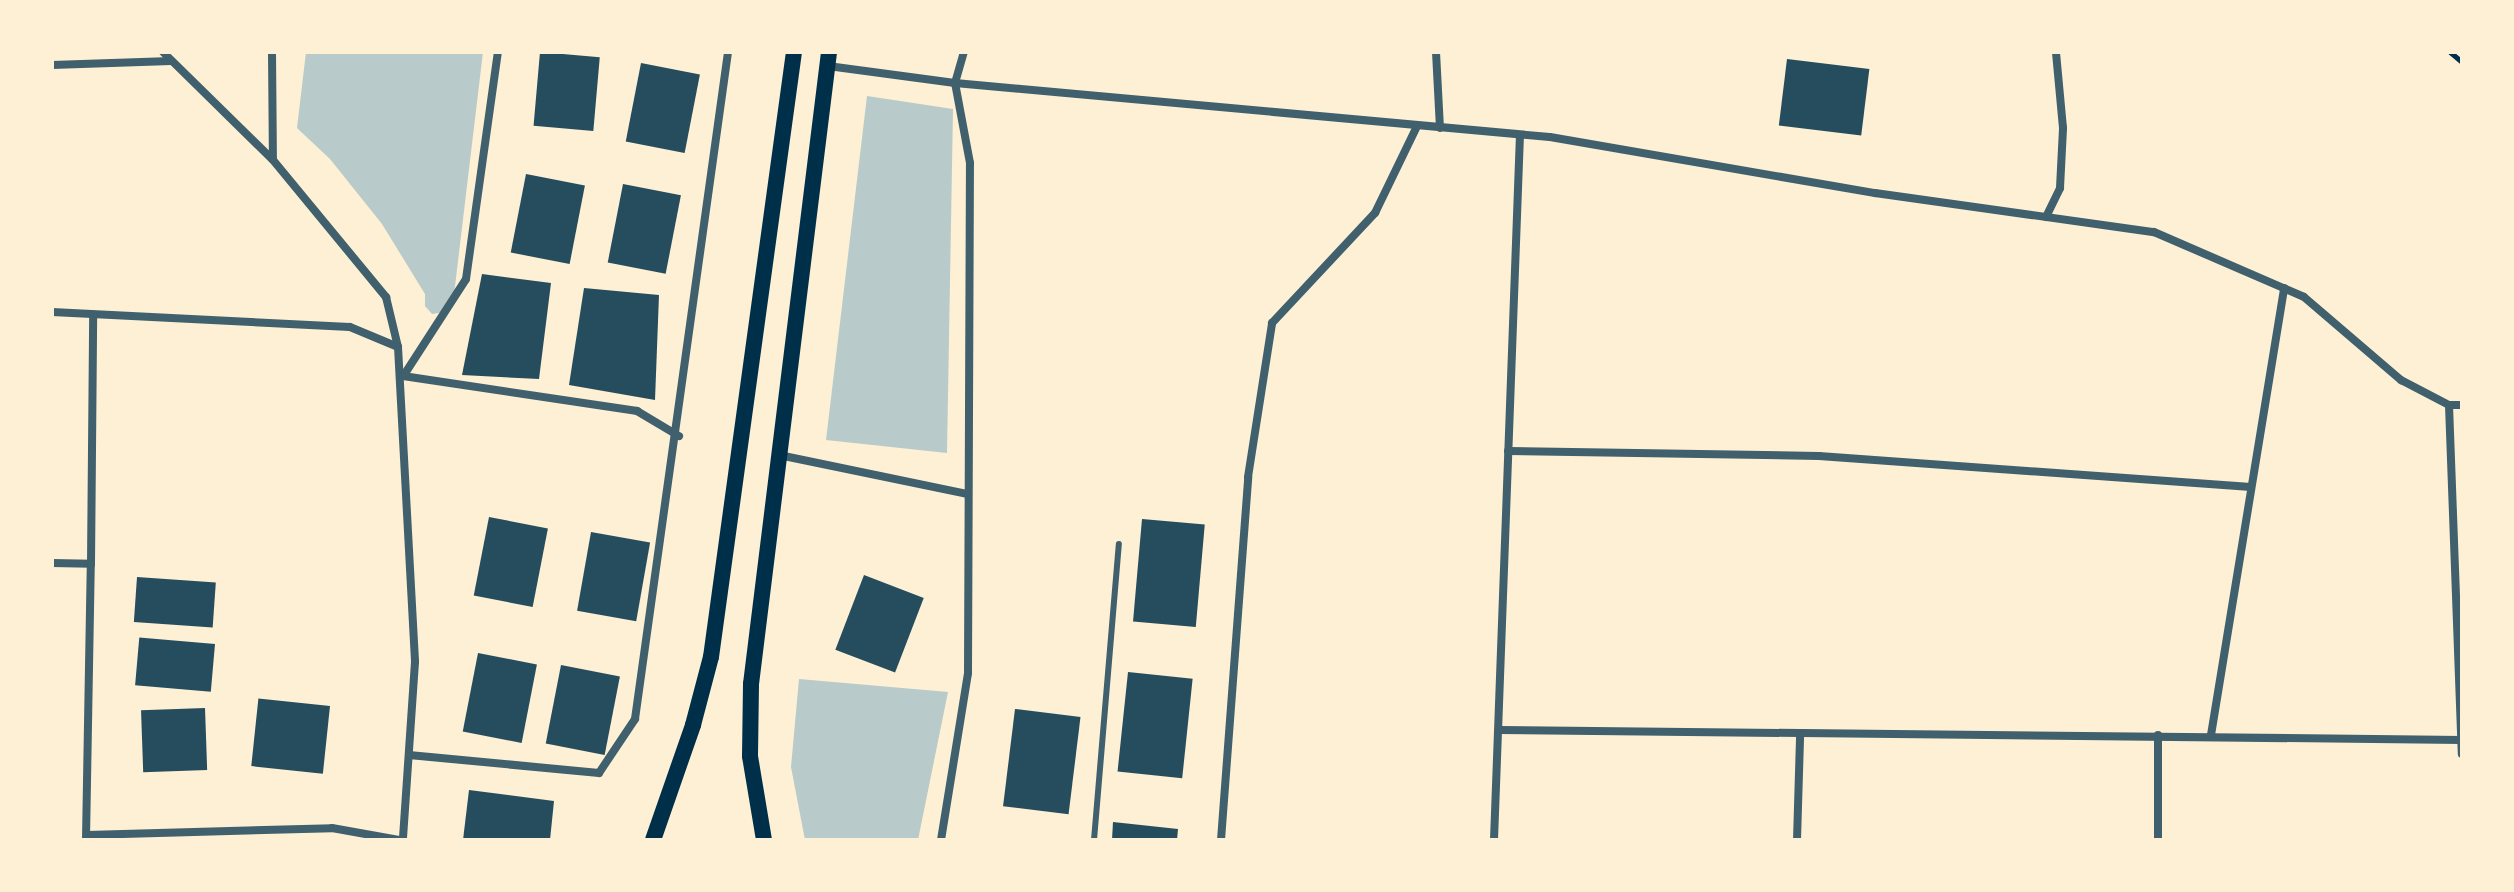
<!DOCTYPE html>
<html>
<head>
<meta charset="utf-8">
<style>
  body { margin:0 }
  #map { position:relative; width:2514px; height:892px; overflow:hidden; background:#fdf0d5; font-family:Quicksand,sans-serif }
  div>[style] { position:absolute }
  .green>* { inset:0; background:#b9caca }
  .building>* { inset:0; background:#264d5e; transform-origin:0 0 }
  .path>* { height:5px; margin:-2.5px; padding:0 2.5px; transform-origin:2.5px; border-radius:2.5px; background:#003049 }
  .service>* { height:6px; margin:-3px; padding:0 3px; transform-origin:3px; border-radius:3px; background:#3f606c }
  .minor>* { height:8px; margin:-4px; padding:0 4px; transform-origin:4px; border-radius:4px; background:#3f606c }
  .secondary>* { height:16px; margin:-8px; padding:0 8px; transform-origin:8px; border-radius:8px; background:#003049 }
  span { translate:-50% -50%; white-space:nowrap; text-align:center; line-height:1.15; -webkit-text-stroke:6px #fdf0d5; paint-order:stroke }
  .frame { position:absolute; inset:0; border:54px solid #fdf0d5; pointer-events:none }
</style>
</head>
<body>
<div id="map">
  <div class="green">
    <div style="clip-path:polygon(306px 52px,483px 52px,453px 303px,445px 312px,432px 314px,425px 306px,425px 294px,382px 224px,330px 159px,297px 128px)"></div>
    <div style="clip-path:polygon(867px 96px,953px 109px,947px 453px,826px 440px)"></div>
    <div style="clip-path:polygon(799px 679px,948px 692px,918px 840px,805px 840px,791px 767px)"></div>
  </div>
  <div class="building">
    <div style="left:540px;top:52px;width:60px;height:74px;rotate:5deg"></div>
    <div style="left:1787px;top:59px;width:83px;height:67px;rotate:7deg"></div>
    <div style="left:641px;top:63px;width:60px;height:80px;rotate:11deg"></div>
    <div style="left:526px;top:174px;width:60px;height:80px;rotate:11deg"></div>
    <div style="left:623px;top:184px;width:59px;height:80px;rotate:11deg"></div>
    <div style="clip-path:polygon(482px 274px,551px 283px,539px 379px,462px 375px)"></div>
    <div style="clip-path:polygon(584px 288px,659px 295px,655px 400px,569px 385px)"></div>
    <div style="left:489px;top:517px;width:60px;height:80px;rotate:11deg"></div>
    <div style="left:1142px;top:519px;width:63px;height:103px;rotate:5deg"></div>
    <div style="left:591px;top:532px;width:60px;height:80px;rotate:10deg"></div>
    <div style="left:864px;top:575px;width:64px;height:80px;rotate:21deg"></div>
    <div style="left:137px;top:577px;width:79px;height:45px;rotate:4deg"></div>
    <div style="left:215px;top:644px;width:48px;height:76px;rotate:95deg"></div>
    <div style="left:478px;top:653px;width:60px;height:80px;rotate:11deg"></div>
    <div style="left:561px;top:665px;width:60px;height:80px;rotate:11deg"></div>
    <div style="left:1128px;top:672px;width:65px;height:100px;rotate:6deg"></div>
    <div style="left:330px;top:706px;width:68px;height:72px;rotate:96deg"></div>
    <div style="left:205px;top:708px;width:62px;height:64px;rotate:88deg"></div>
    <div style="left:1015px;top:709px;width:66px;height:98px;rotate:7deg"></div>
    <div style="clip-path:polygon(469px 790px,554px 801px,550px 840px,463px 840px)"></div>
    <div style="clip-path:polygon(1113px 822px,1178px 829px,1177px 840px,1112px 840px)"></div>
  </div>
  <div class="path">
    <div style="left:2450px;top:52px;width:16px;rotate:40deg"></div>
  </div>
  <div class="service">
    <div style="left:1094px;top:840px;width:297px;rotate:-85.2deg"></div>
  </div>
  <div class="minor">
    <div style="left:163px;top:52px;width:154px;rotate:44.5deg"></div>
    <div style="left:273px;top:160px;width:178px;rotate:50.5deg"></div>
    <div style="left:386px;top:297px;width:51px;rotate:76.5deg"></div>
    <div style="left:272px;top:52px;width:107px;rotate:89.5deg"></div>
    <div style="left:1436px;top:52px;width:76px;rotate:87deg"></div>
    <div style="left:52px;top:65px;width:119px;rotate:-1.9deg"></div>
    <div style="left:828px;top:66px;width:128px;rotate:7.6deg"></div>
    <div style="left:955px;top:83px;width:597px;rotate:5.19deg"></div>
    <div style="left:1550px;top:137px;width:330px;rotate:9.8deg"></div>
    <div style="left:1875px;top:193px;width:282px;rotate:8deg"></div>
    <div style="left:2154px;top:232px;width:163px;rotate:23.4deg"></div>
    <div style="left:2304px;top:297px;width:128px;rotate:40.6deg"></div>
    <div style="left:2401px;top:380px;width:54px;rotate:27.5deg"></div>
    <div style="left:2449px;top:405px;width:13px"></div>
    <div style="left:2046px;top:217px;width:32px;rotate:-64deg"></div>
    <div style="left:2060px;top:188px;width:60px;rotate:-87.1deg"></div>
    <div style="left:2063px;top:128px;width:76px;rotate:-95.3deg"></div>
    <div style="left:52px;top:312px;width:298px;rotate:2.9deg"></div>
    <div style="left:350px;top:327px;width:52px;rotate:22.6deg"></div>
    <div style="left:398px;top:347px;width:315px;rotate:86.9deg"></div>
    <div style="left:415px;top:662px;width:178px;rotate:93.9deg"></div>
    <div style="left:404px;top:375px;width:114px;rotate:-57.1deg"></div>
    <div style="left:466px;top:279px;width:229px;rotate:-82deg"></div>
    <div style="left:403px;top:376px;width:237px;rotate:8.5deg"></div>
    <div style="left:637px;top:411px;width:49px;rotate:30.8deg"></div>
    <div style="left:2449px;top:405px;width:349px;rotate:87.9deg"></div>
    <div style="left:1508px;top:451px;width:311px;rotate:0.9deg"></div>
    <div style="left:1819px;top:456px;width:433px;rotate:4.1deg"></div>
    <div style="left:779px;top:455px;width:193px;rotate:11.7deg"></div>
    <div style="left:52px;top:563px;width:39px;rotate:1deg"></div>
    <div style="left:91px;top:564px;width:249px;rotate:-89.5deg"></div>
    <div style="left:1499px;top:730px;width:963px;rotate:0.59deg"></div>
    <div style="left:2158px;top:735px;width:105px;rotate:90deg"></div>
    <div style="left:2211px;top:735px;width:453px;rotate:-80.7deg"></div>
    <div style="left:409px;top:755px;width:191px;rotate:5.4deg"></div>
    <div style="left:599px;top:773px;width:65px;rotate:-56.3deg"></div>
    <div style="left:635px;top:719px;width:673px;rotate:-82.06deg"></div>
    <div style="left:87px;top:835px;width:245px;rotate:-1.6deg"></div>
    <div style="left:332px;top:828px;width:68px;rotate:10.2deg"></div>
    <div style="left:86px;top:839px;width:275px;rotate:-89deg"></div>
    <div style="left:941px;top:840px;width:169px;rotate:-80.8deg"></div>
    <div style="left:968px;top:673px;width:510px;rotate:-89.78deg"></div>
    <div style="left:970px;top:163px;width:81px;rotate:-100.6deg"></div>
    <div style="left:955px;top:83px;width:32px;rotate:-74deg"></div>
    <div style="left:1221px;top:840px;width:364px;rotate:-85.7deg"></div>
    <div style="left:1248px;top:477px;width:156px;rotate:-81.1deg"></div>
    <div style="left:1272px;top:323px;width:151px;rotate:-46.9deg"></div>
    <div style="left:1375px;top:213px;width:97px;rotate:-64.2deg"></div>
    <div style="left:1494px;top:840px;width:705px;rotate:-87.89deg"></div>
    <div style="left:1797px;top:840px;width:104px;rotate:-88.3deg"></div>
  </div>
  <div class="secondary">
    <div style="left:653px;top:840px;width:122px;rotate:-70.8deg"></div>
    <div style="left:693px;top:725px;width:70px;rotate:-75.2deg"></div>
    <div style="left:711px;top:657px;width:611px;rotate:-82.19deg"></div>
    <div style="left:764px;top:840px;width:85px;rotate:-99.5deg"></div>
    <div style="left:750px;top:756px;width:72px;rotate:-89.2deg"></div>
    <div style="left:751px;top:684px;width:637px;rotate:-82.96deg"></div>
  </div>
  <div class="frame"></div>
</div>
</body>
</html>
